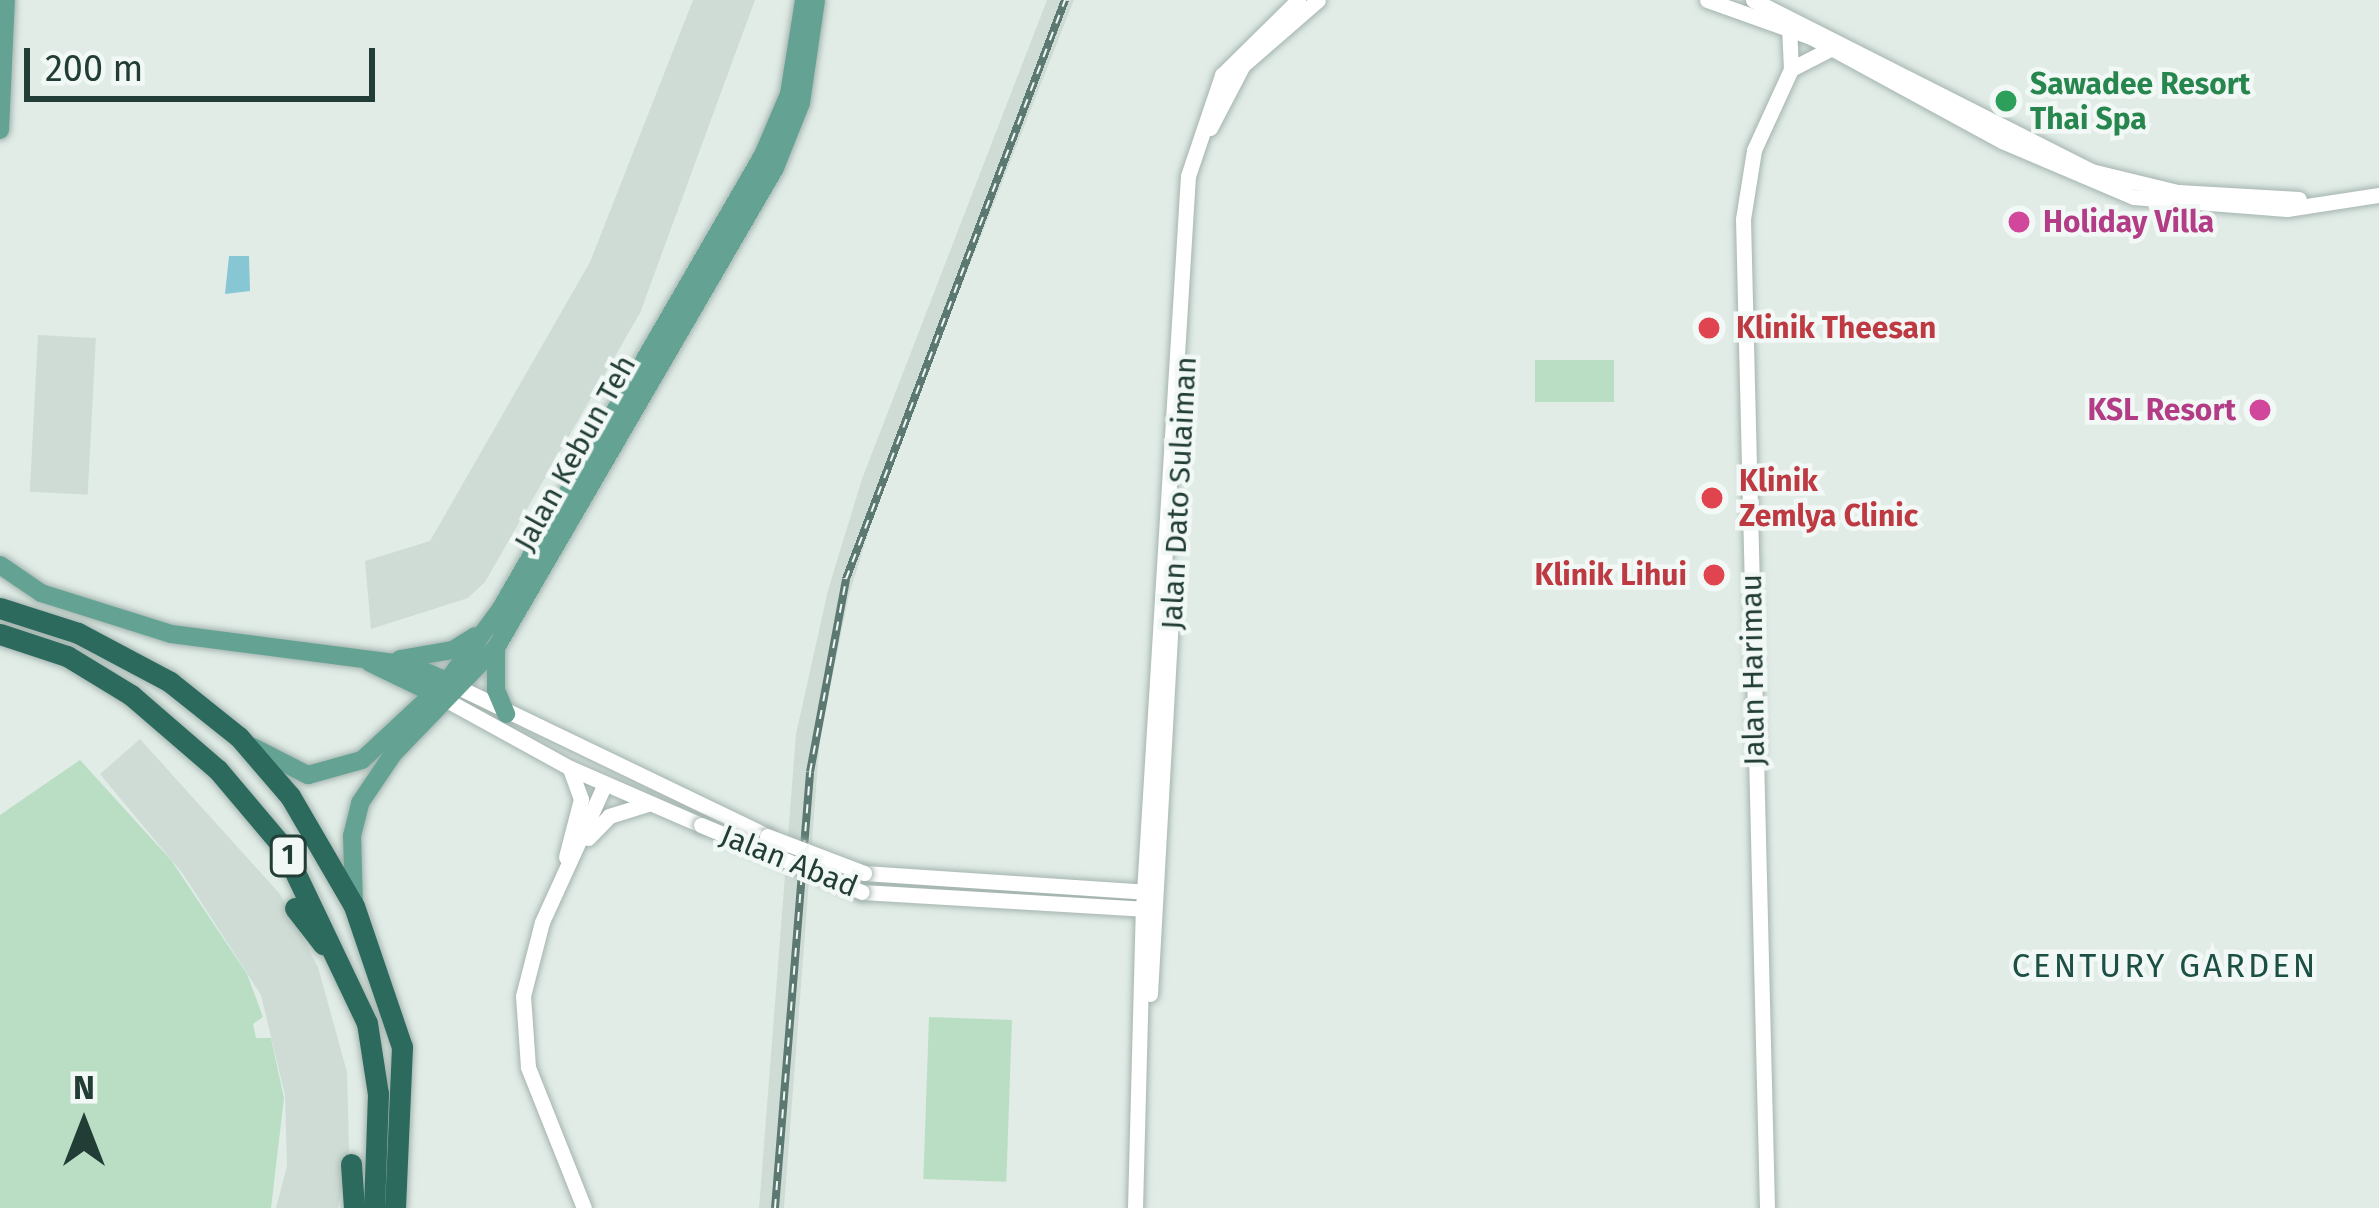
<!DOCTYPE html>
<html>
<head>
<meta charset="utf-8">
<style>
  body { margin:0 }
  #map { position:relative; width:2379px; height:1208px; overflow:hidden; background:#e1ece7; font-family:"Fira Sans",sans-serif }
  div>[style] { position:absolute }
  .built>* { inset:0; background:#cfdcd6; transform-origin:0 0 }
  .green>* { inset:0; background:#b9dec4; transform-origin:0 0 }
  .water>* { inset:0; background:#87c6d3 }
  .roads { filter:drop-shadow(0 0 3px #a4b4ae) drop-shadow(0 0 3px #a4b4ae) }
  .minor>* { height:15px; margin:-7.5px; padding:0 7.5px; transform-origin:7.5px; border-radius:7.5px; background:#fff }
  .major>* { height:18px; margin:-9px; padding:0 9px; transform-origin:9px; border-radius:9px; background:#64a394 }
  .highway>* { height:21px; margin:-10.5px; padding:0 10.5px; transform-origin:10.5px; border-radius:10.5px; background:#2c6a5e }
  .rail>* { height:8px; margin-top:-4px; transform-origin:0; background:repeating-linear-gradient(90deg,#f2f8f5 0 9px,#5b7971 0 18px); box-sizing:border-box; border-block:3px solid #5b7971 }
  .bridges { filter:drop-shadow(0 0 3px #a4b4ae) drop-shadow(0 0 3px #a4b4ae) }
  .minor-bridge>* { height:15px; margin:-7.5px; padding:0 7.5px; transform-origin:7.5px; border-radius:7.5px; background:#fff }
  .dots>* { width:33px; height:33px; translate:-50% -50%; box-sizing:border-box; border:6px solid #f2f8f5; border-radius:50% }
  span { translate:-50% -50%; white-space:nowrap; text-align:center; line-height:1.15; -webkit-text-stroke:9px #f2f8f5; paint-order:stroke }
  .shield-label span { padding:3px 9px; background:#f2f8f5; border:3px solid; border-radius:9px; -webkit-text-stroke-width:0 }
  .shield-label { font-size:27px; color:#213d36; font-weight:700 }
  .leisure-label { font-size:30px; color:#27864d; font-weight:700 }
  .left { translate:0 -50%; text-align:left }
  .hotel-label { font-size:30px; color:#b23c85; font-weight:700 }
  .right { translate:-100% -50%; text-align:right }
  .health-label { font-size:30px; color:#be3a42; font-weight:700 }
  .street-label { font-size:30px; color:#213d36 }
  .neighbourhood-label { font-size:33px; color:#1c5044; letter-spacing:3px }
  .north { position:absolute; left:24px; top:1064px; width:120px; height:120px; -webkit-text-stroke:9px #f2f8f5; paint-order:stroke; rotate:0deg; font-size:33px; font-weight:700; line-height:48px; text-align:center; color:#213d36 }
  .north::after { content:''; display:block; margin:auto; width:42px; height:54px; background:#213d36; clip-path:polygon(50% 0,100% 100%,50% 72%,0 100%) }
  .scale { position:absolute; left:24px; top:48px; width:351px; height:54px; box-sizing:border-box; border:6px solid #213d36; border-top:0; padding-left:15px; font-size:36px; line-height:42px; white-space:nowrap; color:#213d36; -webkit-text-stroke:9px #f2f8f5; paint-order:stroke }
</style>
</head>
<body>
<div id="map">
  <div class="built">
    <div style="clip-path:polygon(693px 0,755px 0,640px 313px,485px 582px,468px 598px,371px 629px,365px 561px,430px 541px,590px 262px)"></div>
    <div style="clip-path:polygon(1047px 0,1074px 0,883px 485px,849px 595px,820px 737px,784px 1208px,759px 1208px,796px 734px,828px 590px,862px 479px)"></div>
    <div style="left:38px;top:335px;width:58px;height:157px;rotate:3deg"></div>
    <div style="clip-path:polygon(140px 739px,280px 894px,318px 967px,347px 1072px,349px 1149px,338px 1208px,276px 1208px,287px 1166px,285px 1095px,261px 995px,183px 874px,100px 774px)"></div>
  </div>
  <div class="green">
    <div style="left:1614px;top:360px;width:42px;height:79px;rotate:90deg"></div>
    <div style="clip-path:polygon(80px 760px,171px 860px,247px 974px,263px 1017px,253px 1024px,256px 1038px,271px 1038px,284px 1098px,271px 1208px,0 1208px,0 815px)"></div>
    <div style="left:929px;top:1017px;width:83px;height:162px;rotate:2deg"></div>
  </div>
  <div class="water">
    <div style="clip-path:polygon(229px 256px,249px 256px,250px 291px,225px 294px)"></div>
  </div>
  <div class="roads">
    <div class="minor">
      <div style="left:1707px;top:0;width:110px;rotate:19.6deg"></div>
      <div style="left:1811px;top:37px;width:217px;rotate:28.6deg"></div>
      <div style="left:2002px;top:141px;width:142px;rotate:23.1deg"></div>
      <div style="left:2133px;top:197px;width:154px;rotate:4.5deg"></div>
      <div style="left:2287px;top:209px;width:93px;rotate:-8.7deg"></div>
      <div style="left:1753px;top:0;width:379px;rotate:26.8deg"></div>
      <div style="left:2091px;top:171px;width:89px;rotate:13.6deg"></div>
      <div style="left:2178px;top:192px;width:121px;rotate:3.3deg"></div>
      <div style="left:1791px;top:69px;width:46px;rotate:-27.1deg"></div>
      <div style="left:1210px;top:128px;width:71px;rotate:-62.4deg"></div>
      <div style="left:1243px;top:65px;width:99px;rotate:-40.9deg"></div>
      <div style="left:462px;top:689px;width:339px;rotate:25.7deg"></div>
      <div style="left:450px;top:702px;width:137px;rotate:28.8deg"></div>
      <div style="left:570px;top:768px;width:143px;rotate:23.5deg"></div>
      <div style="left:588px;top:838px;width:30px;rotate:-46deg"></div>
      <div style="left:609px;top:816px;width:41px;rotate:-17.1deg"></div>
      <div style="left:566px;top:857px;width:60px;rotate:-75.5deg"></div>
      <div style="left:581px;top:799px;width:33px;rotate:-110deg"></div>
      <div style="left:864px;top:873px;width:286px;rotate:3.8deg"></div>
      <div style="left:862px;top:892px;width:290px;rotate:3.4deg"></div>
      <div style="left:1150px;top:994px;width:390px;rotate:-86.8deg"></div>
      <div style="left:584px;top:1208px;width:152px;rotate:-111.7deg"></div>
      <div style="left:528px;top:1067px;width:71px;rotate:-94deg"></div>
      <div style="left:523px;top:996px;width:76px;rotate:-75.6deg"></div>
      <div style="left:542px;top:922px;width:152px;rotate:-65.5deg"></div>
      <div style="left:1135px;top:1208px;width:299px;rotate:-88.5deg"></div>
      <div style="left:1143px;top:909px;width:734px;rotate:-86.49deg"></div>
      <div style="left:1188px;top:176px;width:107px;rotate:-71.4deg"></div>
      <div style="left:1222px;top:75px;width:107px;rotate:-44.6deg"></div>
      <div style="left:1767px;top:1208px;width:989px;rotate:-91.39deg"></div>
      <div style="left:1743px;top:219px;width:70px;rotate:-80.9deg"></div>
      <div style="left:1754px;top:150px;width:89px;rotate:-65.4deg"></div>
      <div style="left:1791px;top:69px;width:43px;rotate:-92.7deg"></div>
    </div>
    <div class="major">
      <div style="left:0;top:130px;width:130px;rotate:-87.4deg"></div>
      <div style="left:0;top:565px;width:50px;rotate:34.3deg"></div>
      <div style="left:41px;top:593px;width:136px;rotate:17.5deg"></div>
      <div style="left:171px;top:634px;width:241px;rotate:7.4deg"></div>
      <div style="left:410px;top:665px;width:52px;rotate:23.6deg"></div>
      <div style="left:496px;top:651px;width:39px;rotate:90deg"></div>
      <div style="left:496px;top:690px;width:26px;rotate:67deg"></div>
      <div style="left:400px;top:659px;width:54px;rotate:-9.6deg"></div>
      <div style="left:453px;top:650px;width:26px;rotate:-32deg"></div>
      <div style="left:370px;top:663px;width:79px;rotate:25.6deg"></div>
      <div style="left:253px;top:747px;width:62px;rotate:27deg"></div>
      <div style="left:308px;top:775px;width:56px;rotate:-15.5deg"></div>
      <div style="left:362px;top:760px;width:117px;rotate:-42.9deg"></div>
      <div style="left:448px;top:680px;width:87px;rotate:-53.4deg"></div>
      <div style="left:500px;top:610px;width:526px;rotate:-59.97deg"></div>
      <div style="left:763px;top:155px;width:66px;rotate:-66.9deg"></div>
      <div style="left:789px;top:94px;width:95px;rotate:-80.9deg"></div>
      <div style="left:354px;top:906px;width:70px;rotate:-91.6deg"></div>
      <div style="left:352px;top:836px;width:34px;rotate:-76deg"></div>
      <div style="left:360px;top:803px;width:59px;rotate:-56deg"></div>
      <div style="left:393px;top:754px;width:150px;rotate:-46.1deg"></div>
      <div style="left:497px;top:646px;width:553px;rotate:-59.82deg"></div>
      <div style="left:775px;top:168px;width:70px;rotate:-68.2deg"></div>
      <div style="left:801px;top:103px;width:104px;rotate:-81.7deg"></div>
    </div>
    <div class="highway">
      <div style="left:0;top:608px;width:82px;rotate:17.8deg"></div>
      <div style="left:78px;top:633px;width:104px;rotate:28deg"></div>
      <div style="left:170px;top:682px;width:88px;rotate:38.6deg"></div>
      <div style="left:239px;top:737px;width:78px;rotate:49.2deg"></div>
      <div style="left:290px;top:796px;width:127px;rotate:59.8deg"></div>
      <div style="left:354px;top:906px;width:149px;rotate:71.2deg"></div>
      <div style="left:402px;top:1047px;width:161px;rotate:92.5deg"></div>
      <div style="left:0;top:634px;width:71px;rotate:18.2deg"></div>
      <div style="left:67px;top:656px;width:75px;rotate:31.4deg"></div>
      <div style="left:131px;top:695px;width:115px;rotate:40.8deg"></div>
      <div style="left:218px;top:770px;width:101px;rotate:49.8deg"></div>
      <div style="left:283px;top:847px;width:195px;rotate:64.5deg"></div>
      <div style="left:367px;top:1023px;width:72px;rotate:81.2deg"></div>
      <div style="left:378px;top:1094px;width:114px;rotate:92deg"></div>
      <div style="left:295px;top:908px;width:46px;rotate:52.1deg"></div>
      <div style="left:351px;top:1164px;width:44px;rotate:86.1deg"></div>
    </div>
  </div>
  <div class="rail">
    <div style="left:775px;top:1208px;width:437px;rotate:-85.4deg"></div>
    <div style="left:810px;top:772px;width:196px;rotate:-79.4deg"></div>
    <div style="left:846px;top:579px;width:619px;rotate:-69.28deg"></div>
  </div>
  <div class="bridges">
    <div class="minor-bridge">
      <div style="left:701px;top:825px;width:174px;rotate:22.6deg"></div>
      <div style="left:767px;top:836px;width:104px;rotate:20.9deg"></div>
    </div>
  </div>
  <div class="dots">
    <div style="left:2006px;top:101px;background:#2e9e5b"></div>
    <div style="left:2019px;top:222px;background:#d1479c"></div>
    <div style="left:1709px;top:328px;background:#e0444e"></div>
    <div style="left:2260px;top:410px;background:#d1479c"></div>
    <div style="left:1712px;top:498px;background:#e0444e"></div>
    <div style="left:1714px;top:575px;background:#e0444e"></div>
  </div>
  <div class="shield-label">
    <span style="left:288px;top:856px">1</span>
  </div>
  <div class="leisure-label">
    <span class="left" style="left:2030px;top:101px">Sawadee Resort<br>Thai Spa</span>
  </div>
  <div class="hotel-label">
    <span class="left" style="left:2043px;top:222px">Holiday Villa</span>
    <span class="right" style="left:2236px;top:410px">KSL Resort</span>
  </div>
  <div class="health-label">
    <span class="left" style="left:1736px;top:328px">Klinik Theesan</span>
    <span class="left" style="left:1739px;top:498px">Klinik<br>Zemlya Clinic</span>
    <span class="right" style="left:1687px;top:575px">Klinik Lihui</span>
  </div>
  <div class="street-label">
    <span style="left:575px;top:453px;rotate:-61deg">Jalan Kebun Teh</span>
    <span style="left:1179px;top:493px;rotate:-87deg">Jalan Dato Sulaiman</span>
    <span style="left:1753px;top:670px;rotate:-91deg">Jalan Harimau</span>
    <span style="left:789px;top:861px;rotate:22deg">Jalan Abad</span>
  </div>
  <div class="neighbourhood-label">
    <span style="left:2165px;top:967px">CENTURY GARDEN</span>
  </div>
  <div class="north">N</div>
  <div class="scale">200 m</div>
</div>
</body>
</html>
